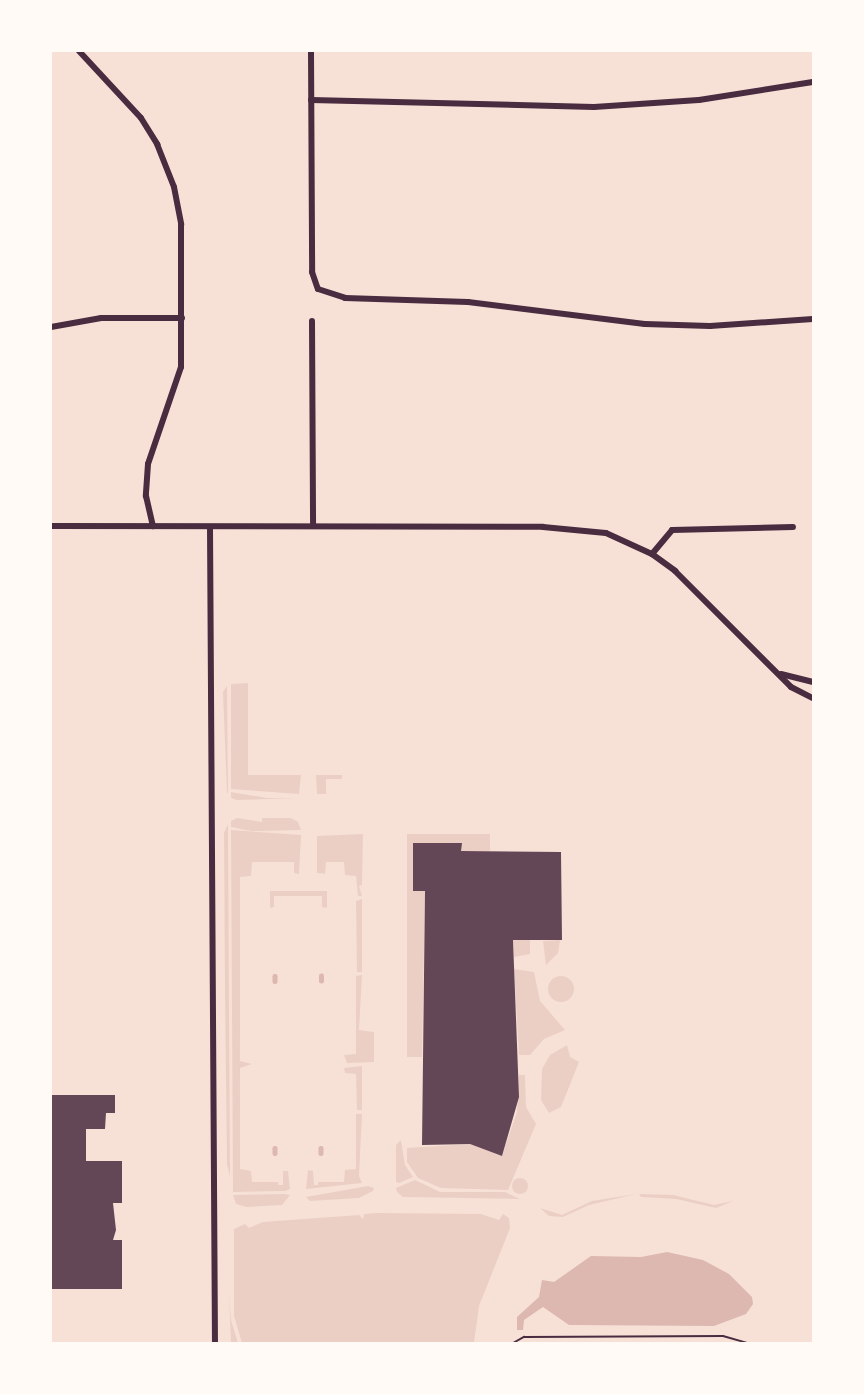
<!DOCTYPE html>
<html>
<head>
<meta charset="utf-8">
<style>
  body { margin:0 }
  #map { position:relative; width:864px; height:1394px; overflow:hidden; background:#f7e1d7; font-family:Commissioner,sans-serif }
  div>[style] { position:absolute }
  .green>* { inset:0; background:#ebcfc5 }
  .round { border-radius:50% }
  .water>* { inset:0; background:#dcb8b0 }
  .stream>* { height:4.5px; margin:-2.25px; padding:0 2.25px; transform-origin:2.25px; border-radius:2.25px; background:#dcb8b0 }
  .building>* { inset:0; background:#644757 }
  .path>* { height:2px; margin:-1px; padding:0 1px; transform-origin:1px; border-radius:1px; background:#4a2c40 }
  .minor>* { height:6px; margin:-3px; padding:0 3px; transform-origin:3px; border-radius:3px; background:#4a2c40 }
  span { translate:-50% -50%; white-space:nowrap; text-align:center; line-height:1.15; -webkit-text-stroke:6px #fffaf5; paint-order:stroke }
  .frame { position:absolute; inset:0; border:52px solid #fffaf5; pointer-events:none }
</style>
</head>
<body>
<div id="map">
  <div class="green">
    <div style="clip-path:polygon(248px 683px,248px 775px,301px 775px,299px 794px,231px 789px,231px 684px)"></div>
    <div style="clip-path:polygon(227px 686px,228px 792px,227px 794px,223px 692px)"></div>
    <div style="clip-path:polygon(316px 775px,342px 775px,342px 779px,326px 779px,326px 794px,317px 794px)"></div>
    <div style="clip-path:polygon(231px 792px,267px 798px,298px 798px,237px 800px,231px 798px)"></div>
    <div style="clip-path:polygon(237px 818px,262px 822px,262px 818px,291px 818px,298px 822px,301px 830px,251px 831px,231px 827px,231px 821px)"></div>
    <div style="clip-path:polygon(228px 824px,228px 827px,230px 1177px,227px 1164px,225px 992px,224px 833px)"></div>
    <div style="clip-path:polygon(231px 830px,301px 835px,299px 874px,294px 873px,294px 862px,252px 862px,251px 876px,240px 877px,240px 1061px,252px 1064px,240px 1068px,240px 1169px,251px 1171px,252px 1182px,278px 1182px,278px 1185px,283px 1185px,283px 1171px,288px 1171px,290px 1189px,285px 1191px,233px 1192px)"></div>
    <div style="clip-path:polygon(363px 834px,362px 885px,359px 886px,362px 896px,358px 896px,356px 876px,345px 875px,344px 862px,326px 862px,325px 874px,317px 873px,317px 836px)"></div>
    <div style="clip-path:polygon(407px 834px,490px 834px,490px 851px,461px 851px,461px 843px,413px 843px,413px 891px,425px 891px,422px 1057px,407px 1057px)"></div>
    <div style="clip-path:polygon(270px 891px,327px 891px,327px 908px,322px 907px,322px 896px,274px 896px,274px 907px,270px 908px)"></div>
    <div style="clip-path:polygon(362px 899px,362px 972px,357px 972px,356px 901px)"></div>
    <div style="clip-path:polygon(513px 940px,530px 940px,530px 954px,514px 957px)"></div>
    <div style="clip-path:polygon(560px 940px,558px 953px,546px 965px,543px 941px)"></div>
    <div style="clip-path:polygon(514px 969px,534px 972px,540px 1001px,565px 1030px,544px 1039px,530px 1055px,519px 1055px)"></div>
    <div style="clip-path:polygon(362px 975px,359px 1030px,374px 1032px,374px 1062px,347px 1063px,344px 1055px,356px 1054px,356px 976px)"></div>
    <div class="round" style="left:548px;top:976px;width:26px;height:26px"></div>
    <div style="clip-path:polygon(567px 1045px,570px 1057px,579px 1062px,561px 1107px,549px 1113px,541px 1100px,542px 1069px,550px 1055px)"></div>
    <div style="clip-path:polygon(362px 1066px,362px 1110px,357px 1110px,356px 1074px,345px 1073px,344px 1068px)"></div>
    <div style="clip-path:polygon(519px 1075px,525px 1075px,526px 1107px,536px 1124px,508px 1190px,441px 1188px,418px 1178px,407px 1162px,407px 1148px,470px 1144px,502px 1156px,517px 1112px)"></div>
    <div style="clip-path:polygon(356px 1114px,362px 1114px,359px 1176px,362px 1183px,306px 1189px,308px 1170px,313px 1171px,314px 1185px,318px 1185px,318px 1182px,344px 1182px,345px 1170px,356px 1169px)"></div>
    <div style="clip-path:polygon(401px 1140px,405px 1165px,413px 1177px,399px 1183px,396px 1182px,396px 1145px)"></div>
    <div class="round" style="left:512px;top:1178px;width:16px;height:16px"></div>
    <div style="clip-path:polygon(415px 1180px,440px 1192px,505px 1192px,520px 1199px,403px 1197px,397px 1192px,396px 1188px)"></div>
    <div style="clip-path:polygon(368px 1186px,374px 1188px,373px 1191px,359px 1198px,310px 1201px,306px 1197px)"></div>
    <div style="clip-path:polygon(636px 1194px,589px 1205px,563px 1217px,549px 1216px,540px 1208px,562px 1215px,592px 1201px)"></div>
    <div style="clip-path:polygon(639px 1194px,673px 1195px,714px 1205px,733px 1201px,716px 1208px,676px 1199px,641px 1197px)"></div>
    <div style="clip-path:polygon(233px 1195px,285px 1194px,290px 1195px,282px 1205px,247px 1207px,236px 1204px)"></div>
    <div style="clip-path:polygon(377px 1213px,481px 1214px,499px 1220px,503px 1214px,509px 1218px,510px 1228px,479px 1306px,474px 1343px,242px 1343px,234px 1316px,234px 1229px,245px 1224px,249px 1228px,263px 1222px,359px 1215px,363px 1219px,364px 1214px)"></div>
    <div style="clip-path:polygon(229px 1294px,231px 1320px,238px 1343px,231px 1343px)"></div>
  </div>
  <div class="water">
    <div style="clip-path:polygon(667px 1252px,703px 1260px,729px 1274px,752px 1297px,753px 1304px,746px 1314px,714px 1326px,569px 1325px,543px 1307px,524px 1320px,523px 1330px,517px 1330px,517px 1317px,539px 1297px,542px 1280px,554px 1282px,591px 1256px,641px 1257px)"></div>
  </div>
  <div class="stream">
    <div style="left:275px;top:976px;width:5px;rotate:90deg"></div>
    <div style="left:321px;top:981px;width:5px;rotate:-90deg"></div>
    <div style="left:275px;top:1148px;width:5px;rotate:90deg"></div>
    <div style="left:321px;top:1148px;width:5px;rotate:90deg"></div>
  </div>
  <div class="building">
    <div style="clip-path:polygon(413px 843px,462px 843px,461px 851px,561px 852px,562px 940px,513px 940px,519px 1097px,502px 1156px,470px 1144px,422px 1145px,425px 891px,413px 891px)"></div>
    <div style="clip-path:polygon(51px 1095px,115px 1095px,115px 1113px,106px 1113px,105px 1129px,86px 1129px,86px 1161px,122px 1161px,122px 1203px,113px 1203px,116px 1230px,113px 1240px,122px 1240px,122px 1289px,51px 1289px)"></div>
  </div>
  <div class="path">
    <div style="left:513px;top:1343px;width:13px;rotate:-29deg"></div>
    <div style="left:524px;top:1337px;width:199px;rotate:-0.3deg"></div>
    <div style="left:723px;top:1336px;width:25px;rotate:16deg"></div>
  </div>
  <div class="minor">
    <div style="left:79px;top:51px;width:91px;rotate:47.2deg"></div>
    <div style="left:141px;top:118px;width:31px;rotate:58deg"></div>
    <div style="left:157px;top:144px;width:46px;rotate:68.4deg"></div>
    <div style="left:174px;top:187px;width:38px;rotate:79deg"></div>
    <div style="left:181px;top:224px;width:143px;rotate:90deg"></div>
    <div style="left:181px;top:367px;width:102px;rotate:108.8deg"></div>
    <div style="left:148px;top:464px;width:32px;rotate:94deg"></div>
    <div style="left:146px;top:496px;width:31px;rotate:77deg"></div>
    <div style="left:311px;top:51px;width:221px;rotate:89.7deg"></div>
    <div style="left:312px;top:272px;width:18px;rotate:71deg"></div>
    <div style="left:318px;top:289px;width:28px;rotate:18deg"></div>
    <div style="left:345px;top:298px;width:123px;rotate:1.9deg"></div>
    <div style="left:468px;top:302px;width:178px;rotate:7.1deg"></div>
    <div style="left:645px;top:324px;width:65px;rotate:1.8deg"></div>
    <div style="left:710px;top:326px;width:103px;rotate:-3.9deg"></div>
    <div style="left:311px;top:100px;width:283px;rotate:1.4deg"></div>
    <div style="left:594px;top:107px;width:105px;rotate:-3.8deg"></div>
    <div style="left:699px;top:100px;width:115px;rotate:-9deg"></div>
    <div style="left:312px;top:321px;width:205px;rotate:89.7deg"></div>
    <div style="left:51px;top:327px;width:51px;rotate:-10.2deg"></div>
    <div style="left:101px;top:318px;width:81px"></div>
    <div style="left:51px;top:526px;width:492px;rotate:0.1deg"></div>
    <div style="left:543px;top:527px;width:63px;rotate:5.4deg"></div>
    <div style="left:606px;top:533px;width:51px;rotate:24.5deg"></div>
    <div style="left:652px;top:554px;width:29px;rotate:36deg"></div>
    <div style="left:675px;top:571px;width:164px;rotate:45deg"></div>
    <div style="left:791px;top:687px;width:25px;rotate:27deg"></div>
    <div style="left:210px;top:527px;width:816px;rotate:89.65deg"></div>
    <div style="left:652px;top:554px;width:31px;rotate:-50deg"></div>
    <div style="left:672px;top:530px;width:121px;rotate:-1.4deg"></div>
    <div style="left:781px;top:674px;width:33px;rotate:14deg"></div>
  </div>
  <div class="frame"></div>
</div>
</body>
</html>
